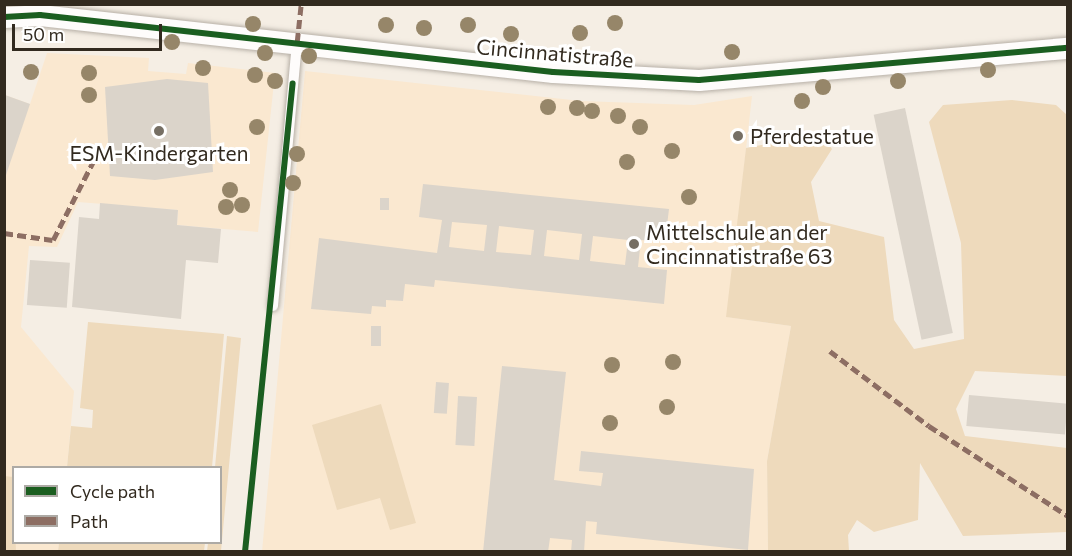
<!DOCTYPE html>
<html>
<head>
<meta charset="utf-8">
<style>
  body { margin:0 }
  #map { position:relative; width:1072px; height:556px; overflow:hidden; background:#f5eee4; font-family:Commissioner,sans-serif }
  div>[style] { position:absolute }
  .built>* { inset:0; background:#fae8d0 }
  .green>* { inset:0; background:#eedabc }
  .building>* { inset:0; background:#dbd4ca; transform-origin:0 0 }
  .roads { filter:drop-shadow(0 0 2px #b7b0a7) drop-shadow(0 0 2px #b7b0a7) }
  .lane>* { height:10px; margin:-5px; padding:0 5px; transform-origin:5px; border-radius:5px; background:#fefcfb }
  .street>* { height:21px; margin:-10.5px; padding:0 10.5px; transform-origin:10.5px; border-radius:10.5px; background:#fefcfb }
  .quiet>* { height:4.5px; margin-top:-2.25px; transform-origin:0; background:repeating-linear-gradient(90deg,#8d6e63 0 9px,transparent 0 13.5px) }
  .cycleway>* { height:6px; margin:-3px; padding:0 3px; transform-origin:3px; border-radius:3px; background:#1b5e20 }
  .trees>* { width:16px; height:16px; margin:-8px; border-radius:50%; background:#968669 }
  .dots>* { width:16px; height:16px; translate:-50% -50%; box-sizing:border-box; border:3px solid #fff; border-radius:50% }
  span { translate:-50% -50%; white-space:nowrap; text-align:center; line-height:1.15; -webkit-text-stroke:6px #fff; paint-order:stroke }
  .street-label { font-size:21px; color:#322a1f }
  .poi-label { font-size:21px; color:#322a1f }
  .left { translate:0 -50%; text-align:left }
  .frame { position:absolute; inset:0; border:6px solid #322a1f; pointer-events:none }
  .legend { position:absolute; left:12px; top:466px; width:210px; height:78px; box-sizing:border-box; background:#fff; border:2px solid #adaaa5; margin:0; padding:8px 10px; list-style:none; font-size:18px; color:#322a1f }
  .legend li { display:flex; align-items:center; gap:12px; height:30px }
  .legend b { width:30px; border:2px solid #adaaa5 }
  .scale { position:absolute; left:12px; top:24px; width:150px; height:27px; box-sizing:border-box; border:3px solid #322a1f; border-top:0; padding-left:8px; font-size:18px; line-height:21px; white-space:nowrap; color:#322a1f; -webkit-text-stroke:4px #fff; paint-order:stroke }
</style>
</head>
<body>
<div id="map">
  <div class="built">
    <div style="clip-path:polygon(47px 53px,149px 58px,148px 71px,186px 74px,188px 63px,275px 73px,258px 232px,177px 225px,178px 210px,78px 202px,57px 247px,29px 246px,21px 327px,74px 391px,67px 467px,14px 468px,14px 542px,59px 543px,58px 551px,5px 552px,5px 95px,30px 104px)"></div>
    <div style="clip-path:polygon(305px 71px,581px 101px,694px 105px,752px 96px,727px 317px,791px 326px,767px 461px,768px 551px,262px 552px)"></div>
  </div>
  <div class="green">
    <div style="clip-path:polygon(1012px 100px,1056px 105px,1067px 115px,1067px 376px,975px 371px,956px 409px,965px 436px,1067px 448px,1067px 532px,963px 536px,920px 463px,918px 520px,874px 532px,857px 520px,848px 535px,849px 551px,768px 551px,767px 461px,791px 326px,726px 317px,746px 148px,821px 133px,832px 149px,811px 182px,819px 221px,884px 237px,894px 320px,914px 349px,964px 339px,961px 243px,929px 122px,943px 105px)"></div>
    <div style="clip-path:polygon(88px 322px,224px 334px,212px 467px,67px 467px,71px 426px,92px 428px,93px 410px,80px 408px)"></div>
    <div style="clip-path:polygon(227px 336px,241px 338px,221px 551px,207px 551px,208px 543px,220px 542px,220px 468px,215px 467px)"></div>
    <div style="clip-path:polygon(381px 404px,416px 523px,390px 530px,380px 498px,337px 510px,312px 425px)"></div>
    <div style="clip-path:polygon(4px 476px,13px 477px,16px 551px,5px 551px)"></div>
    <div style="clip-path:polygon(59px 543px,59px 542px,205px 543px,204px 551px,58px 551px)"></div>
  </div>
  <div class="building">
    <div style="clip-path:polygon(167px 79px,208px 83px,213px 172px,155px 180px,110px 176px,105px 87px)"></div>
    <div style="clip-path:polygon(5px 95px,30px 104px,5px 178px)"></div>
    <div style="left:905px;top:108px;width:230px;height:32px;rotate:78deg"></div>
    <div style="clip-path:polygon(evenodd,423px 184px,669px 209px,665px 242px,641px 240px,638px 267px,667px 270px,664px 304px,435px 280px,434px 287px,405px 284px,403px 301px,386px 300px,386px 307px,372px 306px,371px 314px,311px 309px,319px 238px,437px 253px,442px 220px,419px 217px,423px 184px,452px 222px,487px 225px,484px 251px,449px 247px,452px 222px,423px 184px,499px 226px,534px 230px,531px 255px,496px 252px,499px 226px,423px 184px,547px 230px,582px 234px,579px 260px,544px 256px,547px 230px,423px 184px,593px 236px,628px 240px,625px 265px,590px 261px,593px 236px)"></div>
    <div style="left:380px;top:198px;width:9px;height:12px"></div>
    <div style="clip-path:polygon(100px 203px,178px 210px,177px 225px,221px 229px,218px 263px,186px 260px,181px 319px,72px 307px,79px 217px,99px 219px)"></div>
    <div style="left:30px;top:260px;width:40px;height:45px;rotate:4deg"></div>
    <div style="left:371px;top:326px;width:10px;height:20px"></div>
    <div style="clip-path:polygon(502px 366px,566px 372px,554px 480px,601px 486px,603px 473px,579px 471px,581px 451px,754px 469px,748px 550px,596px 534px,597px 522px,586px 521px,584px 552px,571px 552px,572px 540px,550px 538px,548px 552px,483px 552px)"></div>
    <div style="left:436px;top:382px;width:13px;height:31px;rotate:4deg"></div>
    <div style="left:969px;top:395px;width:99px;height:31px;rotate:5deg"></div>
    <div style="left:458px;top:396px;width:19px;height:49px;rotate:3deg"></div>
  </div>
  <div class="roads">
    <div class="lane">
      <div style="left:273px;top:306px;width:265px;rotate:-84.8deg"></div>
    </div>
    <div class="street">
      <div style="left:4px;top:17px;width:36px;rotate:-3deg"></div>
      <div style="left:40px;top:15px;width:516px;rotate:6.34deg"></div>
      <div style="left:553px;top:72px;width:146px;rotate:3.1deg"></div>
      <div style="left:699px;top:80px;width:370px;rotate:-5deg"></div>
    </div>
  </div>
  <div class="quiet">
    <div style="left:297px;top:42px;width:38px;rotate:-84deg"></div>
    <div style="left:4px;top:233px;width:49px;rotate:8.1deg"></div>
    <div style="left:53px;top:240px;width:106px;rotate:-62.9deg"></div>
    <div style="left:830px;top:351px;width:124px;rotate:37.1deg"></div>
    <div style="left:929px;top:426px;width:166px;rotate:32.9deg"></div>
  </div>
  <div class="cycleway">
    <div style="left:4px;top:17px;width:36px;rotate:-3deg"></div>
    <div style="left:40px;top:15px;width:516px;rotate:6.34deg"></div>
    <div style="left:553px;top:72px;width:146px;rotate:3.1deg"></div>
    <div style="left:699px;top:80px;width:370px;rotate:-5deg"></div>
    <div style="left:245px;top:552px;width:471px;rotate:-84.2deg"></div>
  </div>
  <div class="trees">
    <div style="left:615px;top:23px"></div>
    <div style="left:253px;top:24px"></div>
    <div style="left:386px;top:25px"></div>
    <div style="left:468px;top:25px"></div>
    <div style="left:424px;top:28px"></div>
    <div style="left:580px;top:33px"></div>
    <div style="left:511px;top:34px"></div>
    <div style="left:172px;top:42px"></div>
    <div style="left:732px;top:52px"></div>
    <div style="left:265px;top:53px"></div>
    <div style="left:309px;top:56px"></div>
    <div style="left:203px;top:68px"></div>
    <div style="left:988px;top:70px"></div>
    <div style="left:31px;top:72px"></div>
    <div style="left:89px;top:73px"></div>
    <div style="left:255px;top:75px"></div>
    <div style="left:275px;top:81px"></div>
    <div style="left:898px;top:81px"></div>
    <div style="left:823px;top:87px"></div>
    <div style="left:89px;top:95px"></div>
    <div style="left:802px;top:101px"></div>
    <div style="left:548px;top:107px"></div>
    <div style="left:577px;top:108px"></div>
    <div style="left:592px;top:111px"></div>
    <div style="left:618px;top:116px"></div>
    <div style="left:257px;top:127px"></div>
    <div style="left:640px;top:127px"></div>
    <div style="left:672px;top:151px"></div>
    <div style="left:297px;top:154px"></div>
    <div style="left:627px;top:162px"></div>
    <div style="left:293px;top:183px"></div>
    <div style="left:230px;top:190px"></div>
    <div style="left:689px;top:197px"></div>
    <div style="left:242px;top:205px"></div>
    <div style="left:226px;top:207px"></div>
    <div style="left:673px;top:362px"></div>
    <div style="left:612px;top:365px"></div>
    <div style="left:667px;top:407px"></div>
    <div style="left:610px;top:423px"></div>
  </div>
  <div class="dots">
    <div style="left:159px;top:131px;background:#766f64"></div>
    <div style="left:738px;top:136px;background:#766f64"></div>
    <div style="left:634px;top:244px;background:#766f64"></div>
  </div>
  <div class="street-label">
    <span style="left:555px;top:53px;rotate:5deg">Cincinnatistraße</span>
  </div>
  <div class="poi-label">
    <span class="left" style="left:750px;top:136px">Pferdestatue</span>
    <span style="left:159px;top:153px">ESM-Kindergarten</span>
    <span class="left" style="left:646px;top:244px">Mittelschule an der<br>Cincinnatistraße 63</span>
  </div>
  <div class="frame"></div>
  <ul class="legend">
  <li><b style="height:8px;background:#1b5e20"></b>Cycle path</li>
  <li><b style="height:8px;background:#8d6e63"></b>Path</li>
  </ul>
  <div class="scale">50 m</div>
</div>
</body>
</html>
